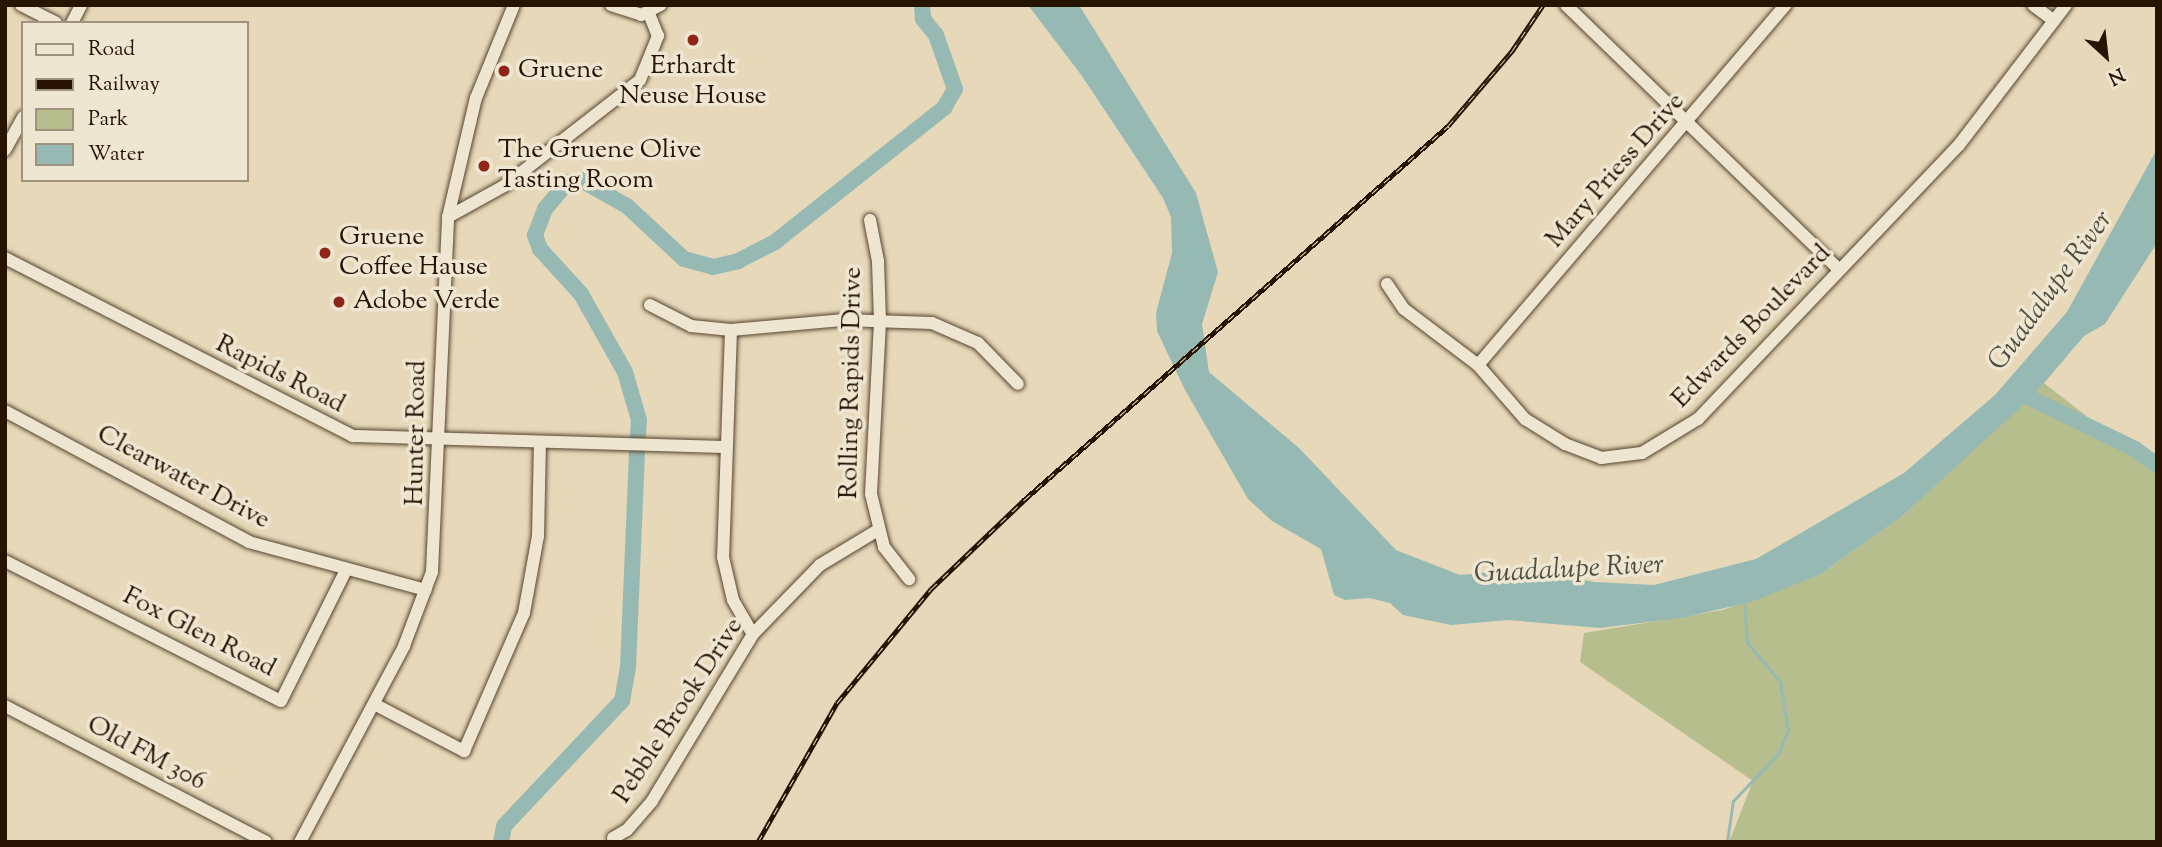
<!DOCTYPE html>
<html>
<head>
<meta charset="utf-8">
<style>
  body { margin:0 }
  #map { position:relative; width:2162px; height:847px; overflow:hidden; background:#e6d8b9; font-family:"Sorts Mill Goudy",serif }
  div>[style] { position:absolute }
  .green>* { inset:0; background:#b7be8e }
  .water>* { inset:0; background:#97b9b4 }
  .stream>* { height:2.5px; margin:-1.25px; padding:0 1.25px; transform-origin:1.25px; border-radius:1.25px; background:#97b9b4 }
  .river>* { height:16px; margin:-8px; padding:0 8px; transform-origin:8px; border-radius:8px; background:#97b9b4 }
  .roads { filter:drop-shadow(0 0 2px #56442e) drop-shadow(0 0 2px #56442e) }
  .minor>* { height:12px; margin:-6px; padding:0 6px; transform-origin:6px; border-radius:6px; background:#efe6d2 }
  .rail>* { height:5px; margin-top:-2.5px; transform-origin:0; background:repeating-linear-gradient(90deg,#efe6d2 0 8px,#261300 0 16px); box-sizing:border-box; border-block:2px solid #261300 }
  .dots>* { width:19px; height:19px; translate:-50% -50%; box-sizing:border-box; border:4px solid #efe6d2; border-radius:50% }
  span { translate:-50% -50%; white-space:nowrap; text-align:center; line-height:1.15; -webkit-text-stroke:7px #efe6d2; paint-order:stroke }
  .poi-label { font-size:26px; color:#261300 }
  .left { translate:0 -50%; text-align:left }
  .street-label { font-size:26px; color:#261300 }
  .water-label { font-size:28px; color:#4e4d3f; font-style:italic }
  .frame { position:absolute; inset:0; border:7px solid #261300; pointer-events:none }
  .legend { position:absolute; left:21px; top:21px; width:228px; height:161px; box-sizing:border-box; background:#efe6d2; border:2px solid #9f927e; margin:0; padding:9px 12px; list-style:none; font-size:21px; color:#261300 }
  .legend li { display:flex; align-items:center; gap:14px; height:35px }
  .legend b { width:35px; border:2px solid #9f927e }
  .north { position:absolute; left:2071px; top:21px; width:70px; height:70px; -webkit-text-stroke:5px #efe6d2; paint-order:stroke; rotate:153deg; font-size:19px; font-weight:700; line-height:28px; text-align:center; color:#261300 }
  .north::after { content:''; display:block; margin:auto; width:24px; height:32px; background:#261300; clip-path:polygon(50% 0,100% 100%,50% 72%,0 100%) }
</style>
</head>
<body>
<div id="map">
  <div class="green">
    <div style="clip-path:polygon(2044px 383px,2157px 471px,2157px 842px,1729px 842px,1753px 781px,1580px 662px,1584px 633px,1723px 610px,1819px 575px,1900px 518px)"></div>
  </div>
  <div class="water">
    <div style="clip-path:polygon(1028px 5px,1079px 5px,1196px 193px,1218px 272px,1202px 324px,1209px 372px,1299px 448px,1396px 550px,1460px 575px,1526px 569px,1594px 582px,1654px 585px,1756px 559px,1904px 473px,1995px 395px,2067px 312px,2157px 149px,2157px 243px,2105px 324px,2084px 336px,2033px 396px,1900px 518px,1819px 575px,1751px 602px,1681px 618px,1600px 628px,1508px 620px,1451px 625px,1403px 615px,1390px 603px,1369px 598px,1345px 600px,1334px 595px,1321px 549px,1272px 521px,1248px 499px,1185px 390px,1157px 331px,1156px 313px,1172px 253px,1171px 217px,1163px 198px,1082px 76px)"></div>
  </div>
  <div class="stream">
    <div style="left:1727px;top:842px;width:41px;rotate:-81.7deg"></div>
    <div style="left:1733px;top:801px;width:65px;rotate:-46.2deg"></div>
    <div style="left:1778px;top:754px;width:25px;rotate:-67deg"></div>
    <div style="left:1788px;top:731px;width:50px;rotate:-99.3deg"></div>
    <div style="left:1780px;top:682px;width:51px;rotate:-130.2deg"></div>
    <div style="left:1747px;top:643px;width:40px;rotate:-94.3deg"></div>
  </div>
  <div class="river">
    <div style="left:2014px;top:390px;width:135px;rotate:26deg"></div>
    <div style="left:2135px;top:449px;width:27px;rotate:36deg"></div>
    <div style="left:638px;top:437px;width:17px;rotate:-87deg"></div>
    <div style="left:639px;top:420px;width:50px;rotate:-106.3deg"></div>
    <div style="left:625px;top:372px;width:90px;rotate:-119.4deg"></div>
    <div style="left:581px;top:294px;width:61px;rotate:-132.3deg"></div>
    <div style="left:540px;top:249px;width:15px;rotate:-110deg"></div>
    <div style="left:535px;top:235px;width:28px;rotate:-69deg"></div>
    <div style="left:545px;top:209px;width:35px;rotate:-50deg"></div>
    <div style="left:568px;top:182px;width:13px;rotate:-9deg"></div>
    <div style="left:581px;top:180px;width:53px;rotate:29.5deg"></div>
    <div style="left:627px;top:206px;width:78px;rotate:42.9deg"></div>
    <div style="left:684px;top:259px;width:30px;rotate:15deg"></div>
    <div style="left:713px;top:267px;width:26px;rotate:-13deg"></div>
    <div style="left:738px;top:261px;width:42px;rotate:-27.2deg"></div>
    <div style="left:775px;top:242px;width:216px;rotate:-38.4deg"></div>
    <div style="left:944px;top:108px;width:22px;rotate:-60deg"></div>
    <div style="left:955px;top:89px;width:57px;rotate:-109.4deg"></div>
    <div style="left:936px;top:35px;width:21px;rotate:-129deg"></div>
    <div style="left:923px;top:19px;width:14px;rotate:-94deg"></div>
    <div style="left:501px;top:842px;width:16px;rotate:-79deg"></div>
    <div style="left:504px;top:826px;width:172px;rotate:-46.7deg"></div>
    <div style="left:622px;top:701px;width:35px;rotate:-80deg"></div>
    <div style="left:628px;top:667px;width:215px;rotate:-87.6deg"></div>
  </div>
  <div class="roads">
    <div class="minor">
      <div style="left:21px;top:5px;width:39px;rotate:27deg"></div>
      <div style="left:611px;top:5px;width:32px;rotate:18deg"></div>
      <div style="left:641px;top:15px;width:22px;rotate:-27deg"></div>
      <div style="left:1566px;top:5px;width:380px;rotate:44.1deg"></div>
      <div style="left:2033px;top:5px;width:26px;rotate:37deg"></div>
      <div style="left:72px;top:23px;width:20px;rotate:-63deg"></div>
      <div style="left:5px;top:150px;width:38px;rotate:-61deg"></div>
      <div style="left:448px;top:217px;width:64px;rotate:-29deg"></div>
      <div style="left:504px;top:186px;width:172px;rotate:-37.9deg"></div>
      <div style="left:640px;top:80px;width:48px;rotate:-67.8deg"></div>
      <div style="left:658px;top:36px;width:24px;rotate:-112deg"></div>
      <div style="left:870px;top:220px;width:42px;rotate:79deg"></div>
      <div style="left:878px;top:261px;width:61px;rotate:88.1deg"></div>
      <div style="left:880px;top:322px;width:172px;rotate:93deg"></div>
      <div style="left:871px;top:494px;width:55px;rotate:76.2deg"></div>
      <div style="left:884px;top:547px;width:41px;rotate:52deg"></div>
      <div style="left:5px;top:258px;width:391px;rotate:27.1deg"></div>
      <div style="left:353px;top:436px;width:373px;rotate:1.7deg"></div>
      <div style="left:1387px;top:284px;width:30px;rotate:56deg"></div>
      <div style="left:1404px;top:309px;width:93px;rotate:37.1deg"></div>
      <div style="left:1478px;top:365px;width:72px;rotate:49deg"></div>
      <div style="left:1525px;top:419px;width:47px;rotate:32deg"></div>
      <div style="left:1565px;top:444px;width:39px;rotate:21deg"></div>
      <div style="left:1601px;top:458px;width:41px;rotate:-7deg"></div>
      <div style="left:1642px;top:453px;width:66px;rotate:-31.3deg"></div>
      <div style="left:1698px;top:419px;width:378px;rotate:-46.4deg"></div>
      <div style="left:1959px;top:145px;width:176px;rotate:-52.6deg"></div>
      <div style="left:650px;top:305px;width:46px;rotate:27.1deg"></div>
      <div style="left:691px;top:326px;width:40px;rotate:5.7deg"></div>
      <div style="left:731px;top:330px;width:111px;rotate:-5.1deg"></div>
      <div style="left:842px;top:320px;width:90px;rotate:1.9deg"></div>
      <div style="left:932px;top:323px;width:50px;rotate:23.5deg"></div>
      <div style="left:978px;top:343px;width:57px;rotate:45.7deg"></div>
      <div style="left:731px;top:330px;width:227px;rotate:92deg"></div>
      <div style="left:723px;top:557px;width:44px;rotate:76.9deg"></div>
      <div style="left:733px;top:600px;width:39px;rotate:60deg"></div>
      <div style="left:1478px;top:365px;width:474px;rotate:-49.5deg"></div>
      <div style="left:5px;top:411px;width:277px;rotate:28.2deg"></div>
      <div style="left:249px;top:542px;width:183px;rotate:15.2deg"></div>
      <div style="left:5px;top:561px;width:309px;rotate:26.9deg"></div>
      <div style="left:281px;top:701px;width:144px;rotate:-63.6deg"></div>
      <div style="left:374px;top:704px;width:102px;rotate:27.6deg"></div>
      <div style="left:464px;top:751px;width:150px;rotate:-66.5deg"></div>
      <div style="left:524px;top:613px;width:78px;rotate:-79.7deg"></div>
      <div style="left:538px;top:536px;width:94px;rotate:-88.8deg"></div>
      <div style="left:5px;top:706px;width:294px;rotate:27.5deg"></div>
      <div style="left:613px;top:838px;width:16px;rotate:-30deg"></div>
      <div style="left:627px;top:830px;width:38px;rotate:-49deg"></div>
      <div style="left:652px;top:801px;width:195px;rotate:-58.8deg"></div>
      <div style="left:753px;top:634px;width:96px;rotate:-45.8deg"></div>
      <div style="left:820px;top:565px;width:68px;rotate:-31.1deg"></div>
      <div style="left:300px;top:842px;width:222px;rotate:-62deg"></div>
      <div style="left:404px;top:646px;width:79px;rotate:-69.3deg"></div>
      <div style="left:432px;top:572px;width:355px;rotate:-87.4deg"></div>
      <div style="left:448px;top:217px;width:122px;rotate:-76.8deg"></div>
      <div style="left:476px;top:98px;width:100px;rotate:-67.8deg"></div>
    </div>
  </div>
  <div class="rail">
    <div style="left:758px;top:842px;width:160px;rotate:-60.4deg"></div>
    <div style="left:837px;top:703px;width:148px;rotate:-50.5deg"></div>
    <div style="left:931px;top:589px;width:129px;rotate:-43.7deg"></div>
    <div style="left:1024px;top:500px;width:565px;rotate:-41.41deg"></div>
    <div style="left:1448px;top:126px;width:99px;rotate:-49.5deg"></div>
    <div style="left:1512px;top:51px;width:55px;rotate:-56deg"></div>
  </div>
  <div class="dots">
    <div style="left:693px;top:40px;background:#8f2418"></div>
    <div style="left:504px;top:71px;background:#8f2418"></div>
    <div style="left:484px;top:166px;background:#8f2418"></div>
    <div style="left:325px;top:253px;background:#8f2418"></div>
    <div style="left:339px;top:302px;background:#8f2418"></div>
  </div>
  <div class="poi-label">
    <span style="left:693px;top:82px">Erhardt<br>Neuse House</span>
    <span class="left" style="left:518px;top:71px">Gruene</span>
    <span class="left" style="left:498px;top:166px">The Gruene Olive<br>Tasting Room</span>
    <span class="left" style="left:339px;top:253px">Gruene<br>Coffee Hause</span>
    <span class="left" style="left:353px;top:302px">Adobe Verde</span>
  </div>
  <div class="street-label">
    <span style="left:1616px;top:171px;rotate:-49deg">Mary Priess Drive</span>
    <span style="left:1752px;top:327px;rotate:-46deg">Edwards Boulevard</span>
    <span style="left:280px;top:375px;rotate:27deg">Rapids Road</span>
    <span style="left:852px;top:383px;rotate:-89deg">Rolling Rapids Drive</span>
    <span style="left:417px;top:433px;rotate:-89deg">Hunter Road</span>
    <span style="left:183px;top:478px;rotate:28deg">Clearwater Drive</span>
    <span style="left:199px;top:633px;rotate:27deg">Fox Glen Road</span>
    <span style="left:679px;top:711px;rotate:-57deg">Pebble Brook Drive</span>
    <span style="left:146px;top:754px;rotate:28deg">Old FM 306</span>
  </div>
  <div class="water-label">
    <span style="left:2051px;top:291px;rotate:-54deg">Guadalupe River</span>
    <span style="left:1569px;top:570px;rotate:-3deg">Guadalupe River</span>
  </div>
  <div class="frame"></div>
  <ul class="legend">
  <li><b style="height:9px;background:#efe6d2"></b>Road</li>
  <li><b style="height:9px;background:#261300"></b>Railway</li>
  <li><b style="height:19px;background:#b7be8e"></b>Park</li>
  <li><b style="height:19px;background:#97b9b4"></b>Water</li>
  </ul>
  <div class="north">N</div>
</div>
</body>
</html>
